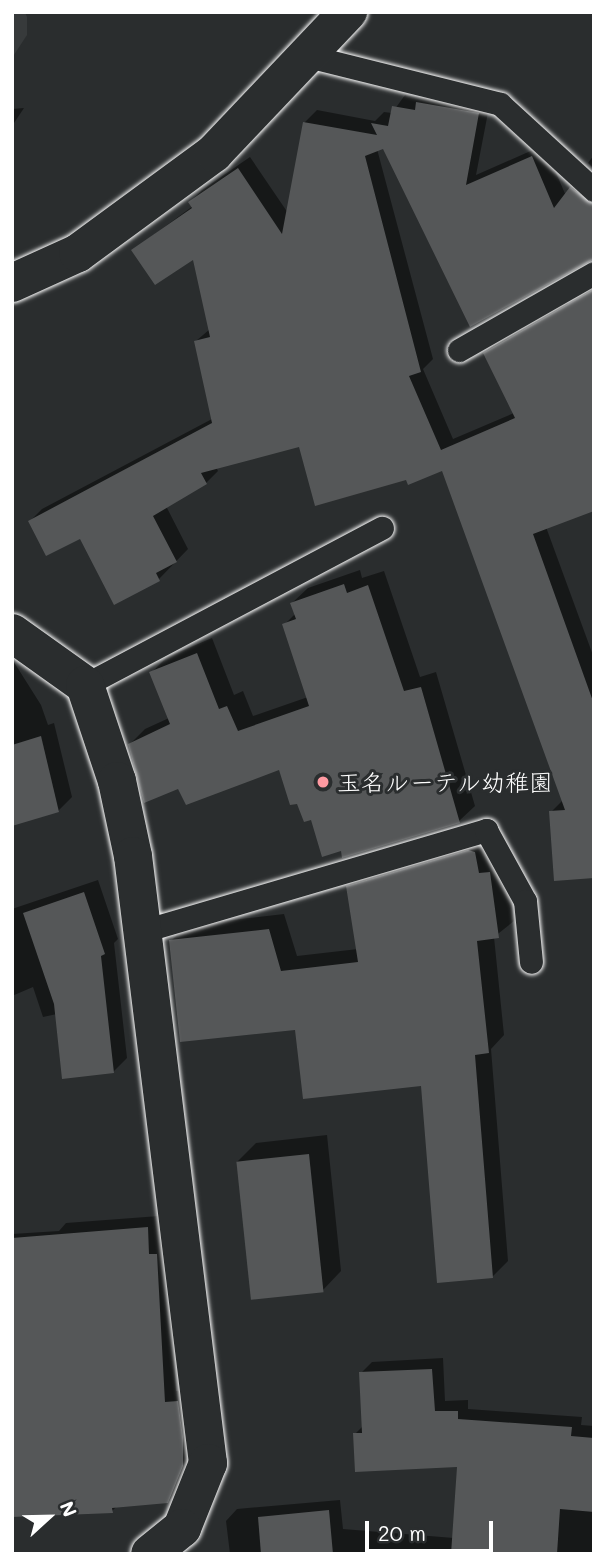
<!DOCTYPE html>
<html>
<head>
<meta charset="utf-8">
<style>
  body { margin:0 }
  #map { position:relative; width:606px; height:1566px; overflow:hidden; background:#2a2d2e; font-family:Mali,"Klee One",sans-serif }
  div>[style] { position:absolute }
  .built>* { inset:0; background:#373a3b }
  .shadow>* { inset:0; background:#0007 }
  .building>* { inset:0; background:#555758; transform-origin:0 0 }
  .roads { filter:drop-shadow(0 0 2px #fff) drop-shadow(0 0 2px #fff) }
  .service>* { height:23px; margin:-11.5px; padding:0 11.5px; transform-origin:11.5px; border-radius:11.5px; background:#2a2d2e }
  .minor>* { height:38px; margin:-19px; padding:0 19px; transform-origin:19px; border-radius:19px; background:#2a2d2e }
  .dots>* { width:19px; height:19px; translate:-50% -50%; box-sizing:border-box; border:4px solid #2a2d2e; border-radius:50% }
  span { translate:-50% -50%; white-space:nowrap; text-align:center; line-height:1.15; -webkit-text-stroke:6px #2a2d2e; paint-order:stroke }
  .poi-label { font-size:24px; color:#fff }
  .left { translate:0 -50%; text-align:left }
  .frame { position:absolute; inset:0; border:14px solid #fff; pointer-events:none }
  .north { position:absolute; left:14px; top:1482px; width:70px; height:70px; -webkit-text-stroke:5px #2a2d2e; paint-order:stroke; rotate:68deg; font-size:19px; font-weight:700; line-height:28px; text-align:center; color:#fff }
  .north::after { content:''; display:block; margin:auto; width:24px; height:32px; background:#fff; clip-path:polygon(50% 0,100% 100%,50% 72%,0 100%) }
  .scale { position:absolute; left:365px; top:1521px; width:128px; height:32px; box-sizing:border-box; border:4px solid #fff; border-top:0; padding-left:9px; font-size:21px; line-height:24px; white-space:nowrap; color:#fff; -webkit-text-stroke:5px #2a2d2e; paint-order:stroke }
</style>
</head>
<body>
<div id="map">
  <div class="built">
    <div style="clip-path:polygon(12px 12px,25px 12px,27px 17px,27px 35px,12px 58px)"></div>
  </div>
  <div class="shadow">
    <div style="clip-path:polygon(430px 91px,490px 102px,476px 175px,544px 145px,566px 196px,583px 176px,594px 185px,594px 258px,384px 147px,377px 149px,433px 359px,423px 369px,453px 439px,514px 413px,485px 353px,497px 341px,567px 301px,594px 374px,546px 527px,594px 658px,594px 876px,551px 812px,563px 800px,443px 468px,407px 478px,300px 445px,216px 467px,218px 471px,206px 483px,166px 506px,188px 549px,159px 579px,80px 536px,30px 521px,42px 509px,212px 419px,196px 341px,210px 329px,194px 257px,133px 250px,193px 206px,190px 202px,202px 190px,250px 157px,288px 213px,305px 122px,317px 110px,375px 121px,384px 112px,392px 113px,405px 95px,423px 98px)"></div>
    <div style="clip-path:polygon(24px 108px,12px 126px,12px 109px)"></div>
    <div style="clip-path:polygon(594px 155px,594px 169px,588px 163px)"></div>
    <div style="clip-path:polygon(594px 285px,594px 326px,577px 300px)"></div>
    <div style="clip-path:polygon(360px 570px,362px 578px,384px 571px,420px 677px,436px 672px,475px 806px,459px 821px,312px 818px,281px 768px,179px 787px,130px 744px,145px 729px,169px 718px,152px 672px,167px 657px,212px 638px,234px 695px,243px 691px,253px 716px,308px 697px,284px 625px,296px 613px,292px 603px,308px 588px)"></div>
    <div style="clip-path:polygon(12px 659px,41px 705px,48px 725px,54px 723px,72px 797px,58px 811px,12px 824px)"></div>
    <div style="clip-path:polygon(485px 835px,506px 857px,514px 921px,494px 937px,504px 1035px,491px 1049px,508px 1261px,492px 1277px,422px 1084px,297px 1028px,171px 941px,187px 925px,284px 914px,297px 956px,358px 949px,348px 886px,364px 870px)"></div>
    <div style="clip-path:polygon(98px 880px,118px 939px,114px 943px,127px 1058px,113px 1072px,57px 1014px,43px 1017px,33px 987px,12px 996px,12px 909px)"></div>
    <div style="clip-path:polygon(327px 1135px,341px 1271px,322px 1291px,237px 1162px,256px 1143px)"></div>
    <div style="clip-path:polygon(159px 1216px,161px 1243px,168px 1242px,176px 1391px,190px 1390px,195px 1452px,180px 1489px,168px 1502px,118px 1505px,112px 1511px,12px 1515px,12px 1234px,59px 1231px,66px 1223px)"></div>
    <div style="clip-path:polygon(443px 1358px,445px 1401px,468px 1400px,468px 1409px,582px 1417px,581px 1425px,594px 1426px,594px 1554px,230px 1554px,226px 1521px,237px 1509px,340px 1500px,343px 1529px,454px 1538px,459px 1466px,355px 1434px,363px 1426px,361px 1373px,372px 1362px)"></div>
  </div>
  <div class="building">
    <div style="clip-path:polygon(416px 102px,479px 113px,466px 185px,532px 156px,554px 208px,570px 187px,594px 204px,594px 259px,470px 327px,383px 149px,365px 156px,421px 372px,409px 376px,441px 450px,515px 418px,483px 353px,594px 289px,594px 511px,533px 534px,594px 704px,594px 878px,554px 881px,549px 811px,565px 810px,442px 471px,408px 485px,406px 480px,315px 506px,299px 447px,201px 473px,207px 484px,153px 516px,177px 562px,156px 573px,160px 581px,114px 605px,80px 539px,46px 556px,28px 521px,212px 423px,194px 341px,210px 337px,193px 260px,155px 285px,131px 250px,192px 208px,188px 202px,238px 168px,282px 234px,303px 122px,377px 135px,371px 123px,388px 126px,392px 106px,415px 110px)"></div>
    <div style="clip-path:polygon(344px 584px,347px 593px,368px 585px,404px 691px,421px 687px,460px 823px,342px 858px,341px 851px,322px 857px,311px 820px,304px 822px,297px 804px,290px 805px,279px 770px,186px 805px,178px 789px,144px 803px,128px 744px,170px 724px,149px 672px,197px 653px,219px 709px,227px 706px,238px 731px,309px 706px,282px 624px,296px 619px,290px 603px)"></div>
    <div style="clip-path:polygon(41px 736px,59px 812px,12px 826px,12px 745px)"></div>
    <div style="clip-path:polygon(468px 850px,475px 852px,479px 873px,490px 872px,499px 938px,477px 941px,489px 1053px,475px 1055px,493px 1278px,437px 1283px,421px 1086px,303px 1099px,295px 1030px,180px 1042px,169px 940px,269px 929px,281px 971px,358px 962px,346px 886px)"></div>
    <div style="clip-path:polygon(84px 892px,105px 954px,101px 956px,114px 1073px,62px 1079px,54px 1004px,23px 913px)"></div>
    <div style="left:309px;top:1154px;width:139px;height:73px;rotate:84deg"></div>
    <div style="clip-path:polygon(148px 1227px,149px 1254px,157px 1254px,165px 1402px,178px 1401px,183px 1437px,183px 1466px,168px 1503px,112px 1508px,113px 1513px,12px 1517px,12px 1238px)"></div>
    <div style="clip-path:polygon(432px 1369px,435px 1411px,458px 1411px,458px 1419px,572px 1427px,571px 1436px,594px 1438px,594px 1512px,560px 1509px,557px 1554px,451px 1554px,457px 1467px,355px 1472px,353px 1433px,362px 1433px,359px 1372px)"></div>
    <div style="clip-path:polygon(329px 1510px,333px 1554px,261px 1554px,258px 1517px)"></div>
  </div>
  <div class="roads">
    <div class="service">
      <div style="left:308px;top:56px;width:198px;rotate:14deg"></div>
      <div style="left:500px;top:104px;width:127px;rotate:42.5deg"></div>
      <div style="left:459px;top:350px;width:155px;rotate:-29.7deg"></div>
      <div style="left:85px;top:685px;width:336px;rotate:-27.9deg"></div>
      <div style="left:143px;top:931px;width:358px;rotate:-16.4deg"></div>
      <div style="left:486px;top:830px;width:81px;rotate:61.2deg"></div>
      <div style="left:525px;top:901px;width:61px;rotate:84.4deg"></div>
    </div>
    <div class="minor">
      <div style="left:12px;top:283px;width:72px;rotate:-24.4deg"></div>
      <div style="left:78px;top:253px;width:169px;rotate:-36.3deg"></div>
      <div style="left:214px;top:153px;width:195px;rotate:-46.5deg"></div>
      <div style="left:12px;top:633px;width:90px;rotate:35.5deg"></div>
      <div style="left:85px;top:685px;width:101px;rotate:71.6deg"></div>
      <div style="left:117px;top:781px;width:77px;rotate:78deg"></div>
      <div style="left:133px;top:856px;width:612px;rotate:82.96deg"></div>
      <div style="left:208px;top:1463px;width:70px;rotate:111.8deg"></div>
      <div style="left:182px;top:1528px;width:41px;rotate:140.9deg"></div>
    </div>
  </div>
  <div class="dots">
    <div style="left:323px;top:782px;background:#ff9aa2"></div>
  </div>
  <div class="poi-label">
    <span class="left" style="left:337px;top:782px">玉名ルーテル幼稚園</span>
  </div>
  <div class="frame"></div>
  <div class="north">N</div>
  <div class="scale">20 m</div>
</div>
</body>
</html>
